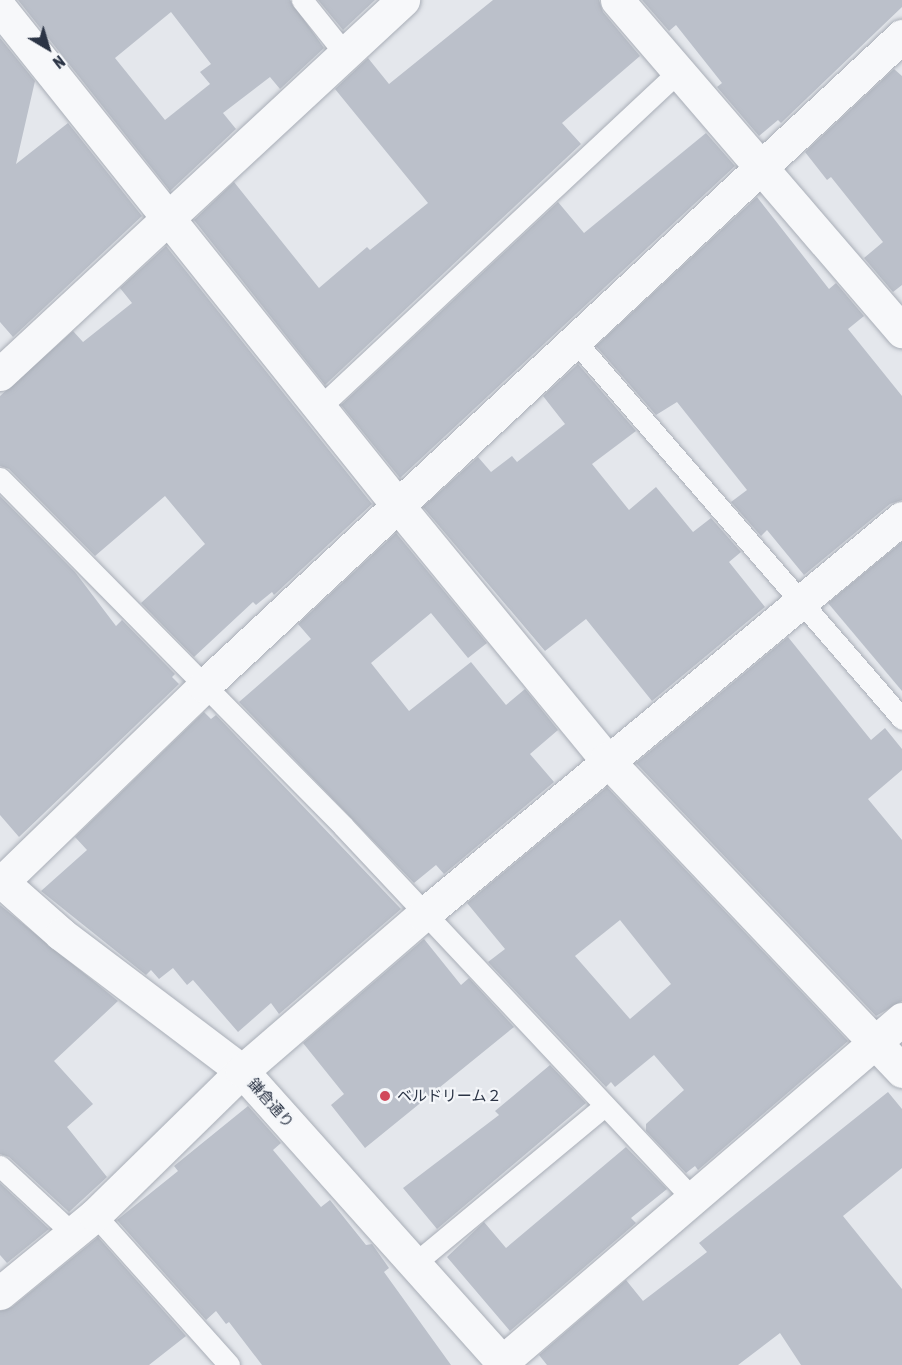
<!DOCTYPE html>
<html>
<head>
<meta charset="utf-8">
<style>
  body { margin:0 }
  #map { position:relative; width:902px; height:1365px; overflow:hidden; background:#e4e7ec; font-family:"Asap Condensed","Noto Sans JP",sans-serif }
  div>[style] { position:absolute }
  .building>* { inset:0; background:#bbc0ca }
  .roads { filter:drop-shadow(0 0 2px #a9aeb7) drop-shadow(0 0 2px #a9aeb7) }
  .service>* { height:21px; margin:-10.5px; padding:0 10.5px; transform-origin:10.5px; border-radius:10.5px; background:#f7f8fa }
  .minor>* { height:33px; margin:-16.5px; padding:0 16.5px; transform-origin:16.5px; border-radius:16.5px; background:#f7f8fa }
  .dots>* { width:16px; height:16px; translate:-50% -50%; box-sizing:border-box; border:3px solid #f4f6f9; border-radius:50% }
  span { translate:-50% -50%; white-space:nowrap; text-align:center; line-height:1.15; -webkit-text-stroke:4.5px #f4f6f9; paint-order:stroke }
  .poi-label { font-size:15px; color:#2b3445 }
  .left { translate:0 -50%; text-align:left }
  .street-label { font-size:15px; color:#2b3445 }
  .north { position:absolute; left:18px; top:18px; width:60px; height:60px; -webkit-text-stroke:4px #f4f6f9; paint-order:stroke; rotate:142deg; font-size:16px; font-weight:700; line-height:24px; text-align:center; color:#2b3445 }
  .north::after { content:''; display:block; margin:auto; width:21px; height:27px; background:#2b3445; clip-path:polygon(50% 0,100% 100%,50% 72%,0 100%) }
</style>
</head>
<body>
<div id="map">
  <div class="building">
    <div style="clip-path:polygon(evenodd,18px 0,290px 0,324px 48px,280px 89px,270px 77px,223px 113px,236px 129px,170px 191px,18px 0,171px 12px,211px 64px,200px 72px,210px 84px,165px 120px,115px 58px,171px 12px)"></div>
    <div style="clip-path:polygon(318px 0,375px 0,343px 30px)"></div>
    <div style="clip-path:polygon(493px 0,599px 0,603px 12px,640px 56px,562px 123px,581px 144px,325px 385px,194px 220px,234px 182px,319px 288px,367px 247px,370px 250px,428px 203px,335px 89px,368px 58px,389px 84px)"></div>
    <div style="clip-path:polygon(642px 0,902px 0,902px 7px,781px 123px,778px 120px,759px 136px,717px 87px,722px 83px,676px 25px,669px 31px)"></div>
    <div style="clip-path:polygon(0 38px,35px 81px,16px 164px,68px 123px,142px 216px,13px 337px,0 322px)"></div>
    <div style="clip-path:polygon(894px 69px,902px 76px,902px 285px,893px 292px,864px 258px,883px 242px,831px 177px,827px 180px,805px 152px)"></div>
    <div style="clip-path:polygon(706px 133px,735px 166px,400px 478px,341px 405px,558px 202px,584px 233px)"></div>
    <div style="clip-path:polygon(757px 197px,829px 289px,836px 283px,864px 316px,848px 329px,902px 396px,902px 500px,890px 504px,804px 575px,767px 530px,761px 536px,731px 502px,747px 490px,677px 402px,656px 415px,596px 346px)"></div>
    <div style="clip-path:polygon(166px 246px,372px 504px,274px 595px,272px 592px,256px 605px,253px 602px,194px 657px,141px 603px,205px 544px,165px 496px,95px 556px,9px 469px,0 466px,0 396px,73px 331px,83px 342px,132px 303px,120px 288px)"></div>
    <div style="clip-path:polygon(578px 364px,636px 431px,592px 464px,629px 510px,656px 487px,693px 532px,711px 518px,741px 552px,729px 562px,765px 607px,652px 701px,586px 619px,545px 651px,423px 507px,478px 457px,491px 472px,512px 456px,517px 462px,565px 424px,543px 396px)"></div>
    <div style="clip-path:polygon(0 496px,75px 572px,116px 626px,122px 620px,175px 674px,172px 677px,179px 684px,19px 837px,0 815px)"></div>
    <div style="clip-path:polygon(396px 533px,487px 643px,468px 658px,431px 613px,371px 663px,409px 711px,471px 662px,506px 705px,525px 689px,558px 730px,530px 754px,554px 782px,444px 874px,436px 865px,414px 883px,239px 702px,311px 639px,298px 624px)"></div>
    <div style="clip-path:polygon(902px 542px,902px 691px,828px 603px)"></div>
    <div style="clip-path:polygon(788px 637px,871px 740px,885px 728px,902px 749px,902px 770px,868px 799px,902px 840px,902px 1001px,876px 1016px,636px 763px)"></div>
    <div style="clip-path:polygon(204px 712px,211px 719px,216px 715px,401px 909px,279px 1014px,271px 1003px,238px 1032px,193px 980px,187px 985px,173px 968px,159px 979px,151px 970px,146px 975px,41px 891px,87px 850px,75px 837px)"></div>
    <div style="clip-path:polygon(evenodd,607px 787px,848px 1041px,698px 1170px,695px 1166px,686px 1173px,646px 1131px,646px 1124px,684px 1090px,654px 1055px,615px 1087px,611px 1082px,606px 1087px,488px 962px,505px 949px,467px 903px,607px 787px,620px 920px,671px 984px,630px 1019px,575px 956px,620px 920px)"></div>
    <div style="clip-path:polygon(0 905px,118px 1001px,54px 1061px,93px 1104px,67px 1127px,107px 1177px,69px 1212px,9px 1157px,0 1154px)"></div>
    <div style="clip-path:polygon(424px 939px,461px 985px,469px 978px,514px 1027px,365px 1148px,331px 1105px,344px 1094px,303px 1043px)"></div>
    <div style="clip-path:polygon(550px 1065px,586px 1103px,437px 1229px,403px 1188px,499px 1115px,495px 1111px)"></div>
    <div style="clip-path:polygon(888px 1092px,902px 1109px,902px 1168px,843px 1216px,902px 1289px,902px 1365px,801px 1365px,780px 1333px,738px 1365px,547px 1365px,539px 1355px,626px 1280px,643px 1301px,707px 1252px,699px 1243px)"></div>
    <div style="clip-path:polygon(248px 1106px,281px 1143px,273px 1150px,321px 1207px,330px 1200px,366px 1245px,372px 1244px,389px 1268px,384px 1272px,451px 1365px,262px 1365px,229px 1322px,226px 1324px,216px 1311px,206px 1320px,117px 1220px,178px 1171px,174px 1166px)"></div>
    <div style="clip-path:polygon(626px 1147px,667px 1189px,631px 1218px,636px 1223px,510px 1331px,447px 1257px,484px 1222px,506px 1248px)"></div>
    <div style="clip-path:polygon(0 1183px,49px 1229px,7px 1263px,0 1255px)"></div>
    <div style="clip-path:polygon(98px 1237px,186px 1336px,149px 1365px,0 1365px,0 1311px,12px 1307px)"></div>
  </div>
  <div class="roads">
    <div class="service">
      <div style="left:302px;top:0;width:70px;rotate:51.3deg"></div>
      <div style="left:575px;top:341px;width:500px;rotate:49.1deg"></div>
      <div style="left:320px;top:407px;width:492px;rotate:-43.1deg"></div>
      <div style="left:0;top:478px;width:489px;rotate:45.4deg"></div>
      <div style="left:343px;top:826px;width:511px;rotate:46.82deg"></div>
      <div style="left:0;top:1166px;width:98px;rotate:42.9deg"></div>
      <div style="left:95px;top:1215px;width:201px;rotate:48.2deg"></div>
      <div style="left:414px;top:1264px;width:247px;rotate:-39.7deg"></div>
    </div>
    <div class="minor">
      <div style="left:617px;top:0;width:437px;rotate:49.3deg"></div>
      <div style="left:0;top:8px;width:639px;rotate:51.35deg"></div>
      <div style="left:399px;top:507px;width:326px;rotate:50.6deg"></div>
      <div style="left:606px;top:759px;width:430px;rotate:46.5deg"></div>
      <div style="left:0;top:374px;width:550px;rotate:-42.86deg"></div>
      <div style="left:0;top:880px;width:81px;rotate:41.5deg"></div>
      <div style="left:61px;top:934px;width:227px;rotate:37.1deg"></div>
      <div style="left:242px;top:1071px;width:394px;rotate:48.2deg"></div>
      <div style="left:2px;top:882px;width:281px;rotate:-44.1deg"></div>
      <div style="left:204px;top:686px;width:954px;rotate:-42.96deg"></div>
      <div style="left:0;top:1293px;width:123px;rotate:-39.4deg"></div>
      <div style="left:95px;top:1215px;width:206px;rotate:-44.4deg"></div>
      <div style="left:242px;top:1071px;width:239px;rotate:-40.8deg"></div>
      <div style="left:423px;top:915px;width:622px;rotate:-39.65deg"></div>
      <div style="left:502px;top:1362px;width:527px;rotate:-40.61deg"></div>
    </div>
  </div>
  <div class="dots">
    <div style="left:385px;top:1096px;background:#d1495b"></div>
  </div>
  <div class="poi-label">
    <span class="left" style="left:397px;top:1096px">ベルドリーム２</span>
  </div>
  <div class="street-label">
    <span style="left:271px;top:1103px;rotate:48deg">鎌倉通り</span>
  </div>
  <div class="north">N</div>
</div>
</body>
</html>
